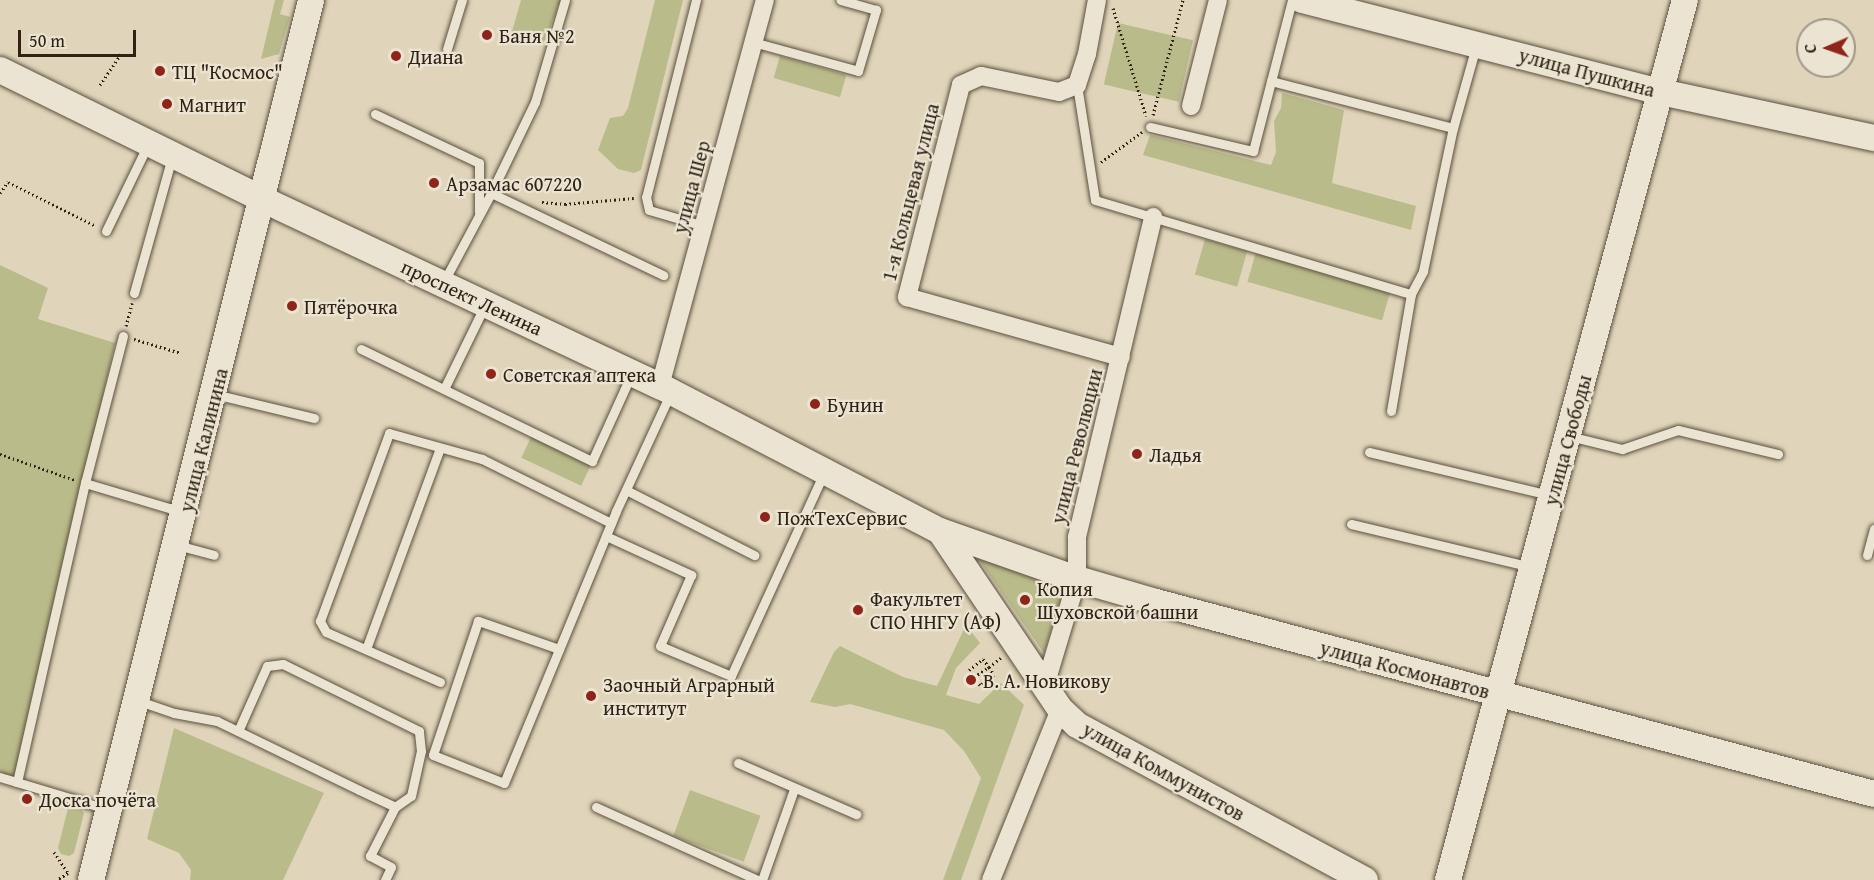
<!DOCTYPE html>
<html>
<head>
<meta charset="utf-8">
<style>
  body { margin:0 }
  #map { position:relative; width:1874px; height:880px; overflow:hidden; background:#e0d5ba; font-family:"Gentium Book Plus",serif }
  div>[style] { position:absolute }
  .green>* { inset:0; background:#babb8a; transform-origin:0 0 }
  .path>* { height:3px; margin-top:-1.5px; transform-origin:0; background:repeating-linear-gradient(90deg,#302316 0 1.5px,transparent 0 4.5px) }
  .roads { filter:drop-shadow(0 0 2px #5c503f) drop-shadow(0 0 2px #5c503f) }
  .lane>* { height:9px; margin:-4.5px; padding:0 4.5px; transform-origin:4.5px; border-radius:4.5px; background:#ebe4d2 }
  .street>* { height:18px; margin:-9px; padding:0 9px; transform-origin:9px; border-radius:9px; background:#ebe4d2 }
  .secondary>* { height:26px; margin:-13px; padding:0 13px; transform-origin:13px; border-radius:13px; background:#ebe4d2 }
  .dots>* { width:16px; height:16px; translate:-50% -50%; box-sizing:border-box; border:3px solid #ebe4d2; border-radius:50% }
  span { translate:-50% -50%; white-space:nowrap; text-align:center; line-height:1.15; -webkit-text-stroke:4.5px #ebe4d2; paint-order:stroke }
  .poi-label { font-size:20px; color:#302316 }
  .left { translate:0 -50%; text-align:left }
  .street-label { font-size:20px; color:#302316 }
  .north { position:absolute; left:1796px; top:18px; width:60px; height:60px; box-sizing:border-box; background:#ebe4d2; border:2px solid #a09787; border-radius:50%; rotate:268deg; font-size:16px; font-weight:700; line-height:24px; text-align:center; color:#302316 }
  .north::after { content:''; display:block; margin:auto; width:21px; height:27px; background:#8f2418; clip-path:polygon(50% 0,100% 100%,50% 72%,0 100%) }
  .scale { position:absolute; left:18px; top:30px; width:118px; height:27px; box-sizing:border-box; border:3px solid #302316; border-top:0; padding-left:8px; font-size:18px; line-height:21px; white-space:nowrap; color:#302316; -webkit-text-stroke:4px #ebe4d2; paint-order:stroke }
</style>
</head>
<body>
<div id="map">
  <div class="green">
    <div style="clip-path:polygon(275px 0,284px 0,280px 14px,290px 17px,279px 54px,261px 59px)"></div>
    <div style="clip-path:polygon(521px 0,561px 0,543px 44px,511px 35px)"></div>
    <div style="clip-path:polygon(655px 0,683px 0,641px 170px,634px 173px,618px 169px,598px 150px,610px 118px,623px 116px,628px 108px)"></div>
    <div style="left:1118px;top:23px;width:77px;height:63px;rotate:13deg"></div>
    <div style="left:780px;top:56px;width:69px;height:23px;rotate:16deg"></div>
    <div style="clip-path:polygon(1282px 93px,1344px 110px,1332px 183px,1416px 206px,1411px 230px,1143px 155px,1150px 135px,1271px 165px,1276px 152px,1274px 121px,1281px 108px)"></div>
    <div style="left:1205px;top:239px;width:44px;height:37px;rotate:16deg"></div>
    <div style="left:1256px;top:252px;width:140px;height:31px;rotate:16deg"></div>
    <div style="clip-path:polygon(0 265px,48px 288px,38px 319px,115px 343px,15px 778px,0 774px)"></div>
    <div style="left:531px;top:437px;width:66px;height:23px;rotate:25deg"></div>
    <div style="clip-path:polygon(977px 557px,1065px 585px,1044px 653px)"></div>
    <div style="clip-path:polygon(966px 625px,980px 643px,956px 668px,946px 695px,979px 704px,1001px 683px,1024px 705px,961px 880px,943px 880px,981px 778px,964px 751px,944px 730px,850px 704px,835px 707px,810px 702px,834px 652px,840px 646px,903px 677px,937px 686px)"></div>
    <div style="clip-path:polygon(174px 728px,324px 793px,283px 880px,190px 880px,191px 870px,179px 853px,147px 839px)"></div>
    <div style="left:690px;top:790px;width:75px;height:49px;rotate:20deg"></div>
    <div style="clip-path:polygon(69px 804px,79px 807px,84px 813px,74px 853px,69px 856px,61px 854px,58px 848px)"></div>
  </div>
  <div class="path">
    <div style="left:1113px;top:8px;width:113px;rotate:73deg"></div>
    <div style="left:100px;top:85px;width:40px;rotate:-56deg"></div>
    <div style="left:1153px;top:115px;width:119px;rotate:-75.4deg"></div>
    <div style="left:1101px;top:162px;width:51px;rotate:-36.2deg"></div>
    <div style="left:0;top:193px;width:14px;rotate:-54deg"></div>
    <div style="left:8px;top:182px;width:98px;rotate:26.6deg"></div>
    <div style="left:542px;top:202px;width:23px;rotate:5deg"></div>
    <div style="left:565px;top:204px;width:69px;rotate:-5deg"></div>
    <div style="left:126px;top:326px;width:24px;rotate:-75deg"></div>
    <div style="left:134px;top:339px;width:49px;rotate:16.6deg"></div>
    <div style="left:0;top:454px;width:79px;rotate:19.1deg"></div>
    <div style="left:974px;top:677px;width:9px;rotate:-126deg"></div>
    <div style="left:969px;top:670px;width:18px;rotate:-38deg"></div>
    <div style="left:983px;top:659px;width:10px;rotate:53deg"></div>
    <div style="left:989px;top:667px;width:9px;rotate:58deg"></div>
    <div style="left:994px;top:675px;width:17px;rotate:144deg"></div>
    <div style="left:980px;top:685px;width:10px;rotate:-127deg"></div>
    <div style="left:974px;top:677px;width:18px;rotate:-34deg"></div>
    <div style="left:989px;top:667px;width:16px;rotate:-38deg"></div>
    <div style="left:54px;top:852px;width:25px;rotate:56deg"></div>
    <div style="left:68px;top:873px;width:13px;rotate:148deg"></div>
  </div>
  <div class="roads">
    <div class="lane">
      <div style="left:696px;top:0;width:203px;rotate:104.2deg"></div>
      <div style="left:646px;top:197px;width:13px;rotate:77deg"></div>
      <div style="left:649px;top:210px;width:57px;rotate:16.2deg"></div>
      <div style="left:753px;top:42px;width:109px;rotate:15.4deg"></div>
      <div style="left:858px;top:71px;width:64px;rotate:-73.6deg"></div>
      <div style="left:876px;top:10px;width:37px;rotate:-164deg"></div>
      <div style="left:447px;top:49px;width:51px;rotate:-73deg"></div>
      <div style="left:1271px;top:81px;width:188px;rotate:14.5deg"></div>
      <div style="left:1077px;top:85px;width:116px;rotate:81.1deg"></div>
      <div style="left:1095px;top:200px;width:330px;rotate:16.6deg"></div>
      <div style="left:1411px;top:294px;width:26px;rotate:-62deg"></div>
      <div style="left:1423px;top:271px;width:146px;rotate:-78.2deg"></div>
      <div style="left:1453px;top:128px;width:85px;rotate:-74.3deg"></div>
      <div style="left:375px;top:114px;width:115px;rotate:25.2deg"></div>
      <div style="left:479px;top:163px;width:49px;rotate:90deg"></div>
      <div style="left:1150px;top:127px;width:106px;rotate:13.1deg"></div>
      <div style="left:1253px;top:151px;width:156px;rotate:-75.5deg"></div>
      <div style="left:491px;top:193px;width:191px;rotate:25.5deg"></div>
      <div style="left:106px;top:231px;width:97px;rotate:-64.2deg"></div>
      <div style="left:443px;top:283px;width:102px;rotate:-61.9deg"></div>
      <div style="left:491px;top:193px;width:101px;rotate:-64.2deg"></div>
      <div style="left:535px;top:102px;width:106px;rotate:-73.6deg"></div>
      <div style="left:134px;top:293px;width:141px;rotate:-74.4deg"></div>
      <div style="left:123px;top:336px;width:152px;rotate:104.5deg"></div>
      <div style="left:85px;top:483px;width:101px;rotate:16.6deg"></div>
      <div style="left:361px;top:349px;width:257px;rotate:25.9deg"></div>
      <div style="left:592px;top:461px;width:94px;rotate:-65.6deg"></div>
      <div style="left:444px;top:389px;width:93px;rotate:-64deg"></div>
      <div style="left:214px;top:394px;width:103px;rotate:13.5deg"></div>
      <div style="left:1391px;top:411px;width:119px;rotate:-80.3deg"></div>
      <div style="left:1569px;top:436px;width:55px;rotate:13.8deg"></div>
      <div style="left:1622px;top:449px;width:59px;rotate:-18.7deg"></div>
      <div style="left:1678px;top:430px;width:103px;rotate:13.5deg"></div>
      <div style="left:1369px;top:452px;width:186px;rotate:13.4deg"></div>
      <div style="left:626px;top:490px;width:144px;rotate:26.9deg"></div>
      <div style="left:1351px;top:524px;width:185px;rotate:13.4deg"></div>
      <div style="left:606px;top:536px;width:94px;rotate:24.6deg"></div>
      <div style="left:691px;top:575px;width:77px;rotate:113.6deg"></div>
      <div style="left:660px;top:646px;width:77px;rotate:22.9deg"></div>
      <div style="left:731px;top:676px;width:223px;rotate:-65.4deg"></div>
      <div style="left:177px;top:545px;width:38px;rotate:15deg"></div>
      <div style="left:1867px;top:555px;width:27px;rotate:-75deg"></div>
      <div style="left:366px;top:649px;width:214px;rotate:-69.8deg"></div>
      <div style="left:559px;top:649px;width:86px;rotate:-160.9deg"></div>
      <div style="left:478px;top:621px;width:141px;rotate:108.6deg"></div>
      <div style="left:433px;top:755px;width:76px;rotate:21.5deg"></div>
      <div style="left:504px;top:783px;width:294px;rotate:-67.6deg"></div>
      <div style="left:616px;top:511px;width:129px;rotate:-65.2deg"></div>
      <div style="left:440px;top:682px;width:124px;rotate:-156.3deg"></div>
      <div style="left:326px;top:632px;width:13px;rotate:-119deg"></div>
      <div style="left:320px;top:621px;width:200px;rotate:-69.8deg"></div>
      <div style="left:389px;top:433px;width:97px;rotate:15.6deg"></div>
      <div style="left:482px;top:459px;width:144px;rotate:26.4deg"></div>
      <div style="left:139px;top:701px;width:37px;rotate:19deg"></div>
      <div style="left:174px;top:713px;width:44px;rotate:10.5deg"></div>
      <div style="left:217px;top:721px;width:158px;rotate:25.9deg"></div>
      <div style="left:359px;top:790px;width:40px;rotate:25deg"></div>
      <div style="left:395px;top:807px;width:19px;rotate:-35deg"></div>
      <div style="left:411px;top:796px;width:46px;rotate:-77.5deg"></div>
      <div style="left:421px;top:751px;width:20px;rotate:-96deg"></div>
      <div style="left:419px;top:731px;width:152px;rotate:-153.8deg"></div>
      <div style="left:283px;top:664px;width:16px;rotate:173deg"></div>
      <div style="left:267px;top:666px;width:71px;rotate:114deg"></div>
      <div style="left:738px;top:763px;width:129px;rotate:23.4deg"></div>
      <div style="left:0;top:777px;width:112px;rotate:16.7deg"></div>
      <div style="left:17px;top:782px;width:307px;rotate:-77.2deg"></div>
      <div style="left:596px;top:807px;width:178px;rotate:24.3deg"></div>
      <div style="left:385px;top:880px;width:14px;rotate:-65deg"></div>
      <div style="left:391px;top:867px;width:24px;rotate:-152deg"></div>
      <div style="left:370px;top:856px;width:55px;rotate:-63deg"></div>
      <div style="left:762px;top:880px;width:96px;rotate:-70.6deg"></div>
    </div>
    <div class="street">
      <div style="left:1097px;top:0;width:55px;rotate:100.5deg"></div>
      <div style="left:1087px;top:54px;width:33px;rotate:108deg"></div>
      <div style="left:1077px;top:85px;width:19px;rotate:159deg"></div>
      <div style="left:1059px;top:92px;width:80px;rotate:-168.4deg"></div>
      <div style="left:981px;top:76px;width:22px;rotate:156deg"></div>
      <div style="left:961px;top:85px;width:219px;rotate:104.3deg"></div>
      <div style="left:907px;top:297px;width:222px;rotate:15.7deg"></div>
      <div style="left:1191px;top:106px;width:109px;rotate:-75.7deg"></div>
      <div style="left:660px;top:386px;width:400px;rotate:-74.8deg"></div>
      <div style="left:1045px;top:686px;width:112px;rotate:-73.3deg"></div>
      <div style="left:1077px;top:579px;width:42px;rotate:-90deg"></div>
      <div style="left:1077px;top:537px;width:329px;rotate:-76.6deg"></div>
      <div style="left:991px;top:880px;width:184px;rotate:-68deg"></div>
    </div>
    <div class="secondary">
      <div style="left:1302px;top:0;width:371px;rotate:14.4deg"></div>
      <div style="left:1661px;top:92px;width:218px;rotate:12.2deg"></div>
      <div style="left:0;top:70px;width:292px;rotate:26.2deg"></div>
      <div style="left:262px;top:199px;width:440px;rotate:25.2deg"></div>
      <div style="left:660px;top:386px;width:315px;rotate:27.4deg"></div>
      <div style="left:940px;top:531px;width:145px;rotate:19.3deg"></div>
      <div style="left:1077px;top:579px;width:82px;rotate:16.2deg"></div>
      <div style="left:1156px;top:602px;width:743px;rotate:14.97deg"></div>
      <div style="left:940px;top:531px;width:215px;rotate:56deg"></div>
      <div style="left:1060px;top:709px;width:23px;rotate:43deg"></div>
      <div style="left:1077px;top:725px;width:327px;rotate:28.3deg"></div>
      <div style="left:91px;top:880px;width:907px;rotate:-75.96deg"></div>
      <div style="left:1448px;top:880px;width:911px;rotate:-74.93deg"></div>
    </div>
  </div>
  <div class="dots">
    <div style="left:487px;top:35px;background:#8f2418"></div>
    <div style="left:396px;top:56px;background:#8f2418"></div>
    <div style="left:160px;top:71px;background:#8f2418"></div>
    <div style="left:167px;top:104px;background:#8f2418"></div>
    <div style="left:434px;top:183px;background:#8f2418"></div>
    <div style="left:292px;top:306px;background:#8f2418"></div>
    <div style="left:491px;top:374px;background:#8f2418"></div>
    <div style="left:815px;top:404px;background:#8f2418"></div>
    <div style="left:1137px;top:454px;background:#8f2418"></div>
    <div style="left:765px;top:517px;background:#8f2418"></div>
    <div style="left:1025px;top:600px;background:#8f2418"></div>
    <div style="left:858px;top:610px;background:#8f2418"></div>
    <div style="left:971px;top:680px;background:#8f2418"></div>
    <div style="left:591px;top:696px;background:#8f2418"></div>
    <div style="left:27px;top:799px;background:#8f2418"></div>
  </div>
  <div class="poi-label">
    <span class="left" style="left:499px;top:35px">Баня №2</span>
    <span class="left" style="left:408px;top:56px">Диана</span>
    <span class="left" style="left:172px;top:71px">ТЦ "Космос"</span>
    <span class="left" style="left:179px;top:104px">Магнит</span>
    <span class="left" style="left:446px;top:183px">Арзамас 607220</span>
    <span class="left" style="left:304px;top:306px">Пятёрочка</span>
    <span class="left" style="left:503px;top:374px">Советская аптека</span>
    <span class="left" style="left:827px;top:404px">Бунин</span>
    <span class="left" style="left:1149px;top:454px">Ладья</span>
    <span class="left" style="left:777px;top:517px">ПожТехСервис</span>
    <span class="left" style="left:1037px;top:600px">Копия<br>Шуховской башни</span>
    <span class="left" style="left:870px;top:610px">Факультет<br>СПО ННГУ (АФ)</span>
    <span class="left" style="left:983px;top:680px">В. А. Новикову</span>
    <span class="left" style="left:603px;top:696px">Заочный Аграрный<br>институт</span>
    <span class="left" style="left:39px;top:799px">Доска почёта</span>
  </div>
  <div class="street-label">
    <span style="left:1587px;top:72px;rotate:15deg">улица Пушкина</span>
    <span style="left:691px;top:187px;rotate:-75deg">улица Шер</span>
    <span style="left:910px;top:192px;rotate:-76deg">1-я Кольцевая улица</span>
    <span style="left:472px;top:297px;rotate:25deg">проспект Ленина</span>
    <span style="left:203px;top:440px;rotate:-76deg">улица Калинина</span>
    <span style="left:1567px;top:440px;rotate:-75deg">улица Свободы</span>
    <span style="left:1076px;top:446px;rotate:-76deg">улица Революции</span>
    <span style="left:1405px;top:669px;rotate:15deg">улица Космонавтов</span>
    <span style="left:1164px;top:771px;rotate:29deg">улица Коммунистов</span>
  </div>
  <div class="north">С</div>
  <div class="scale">50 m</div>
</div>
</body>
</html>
